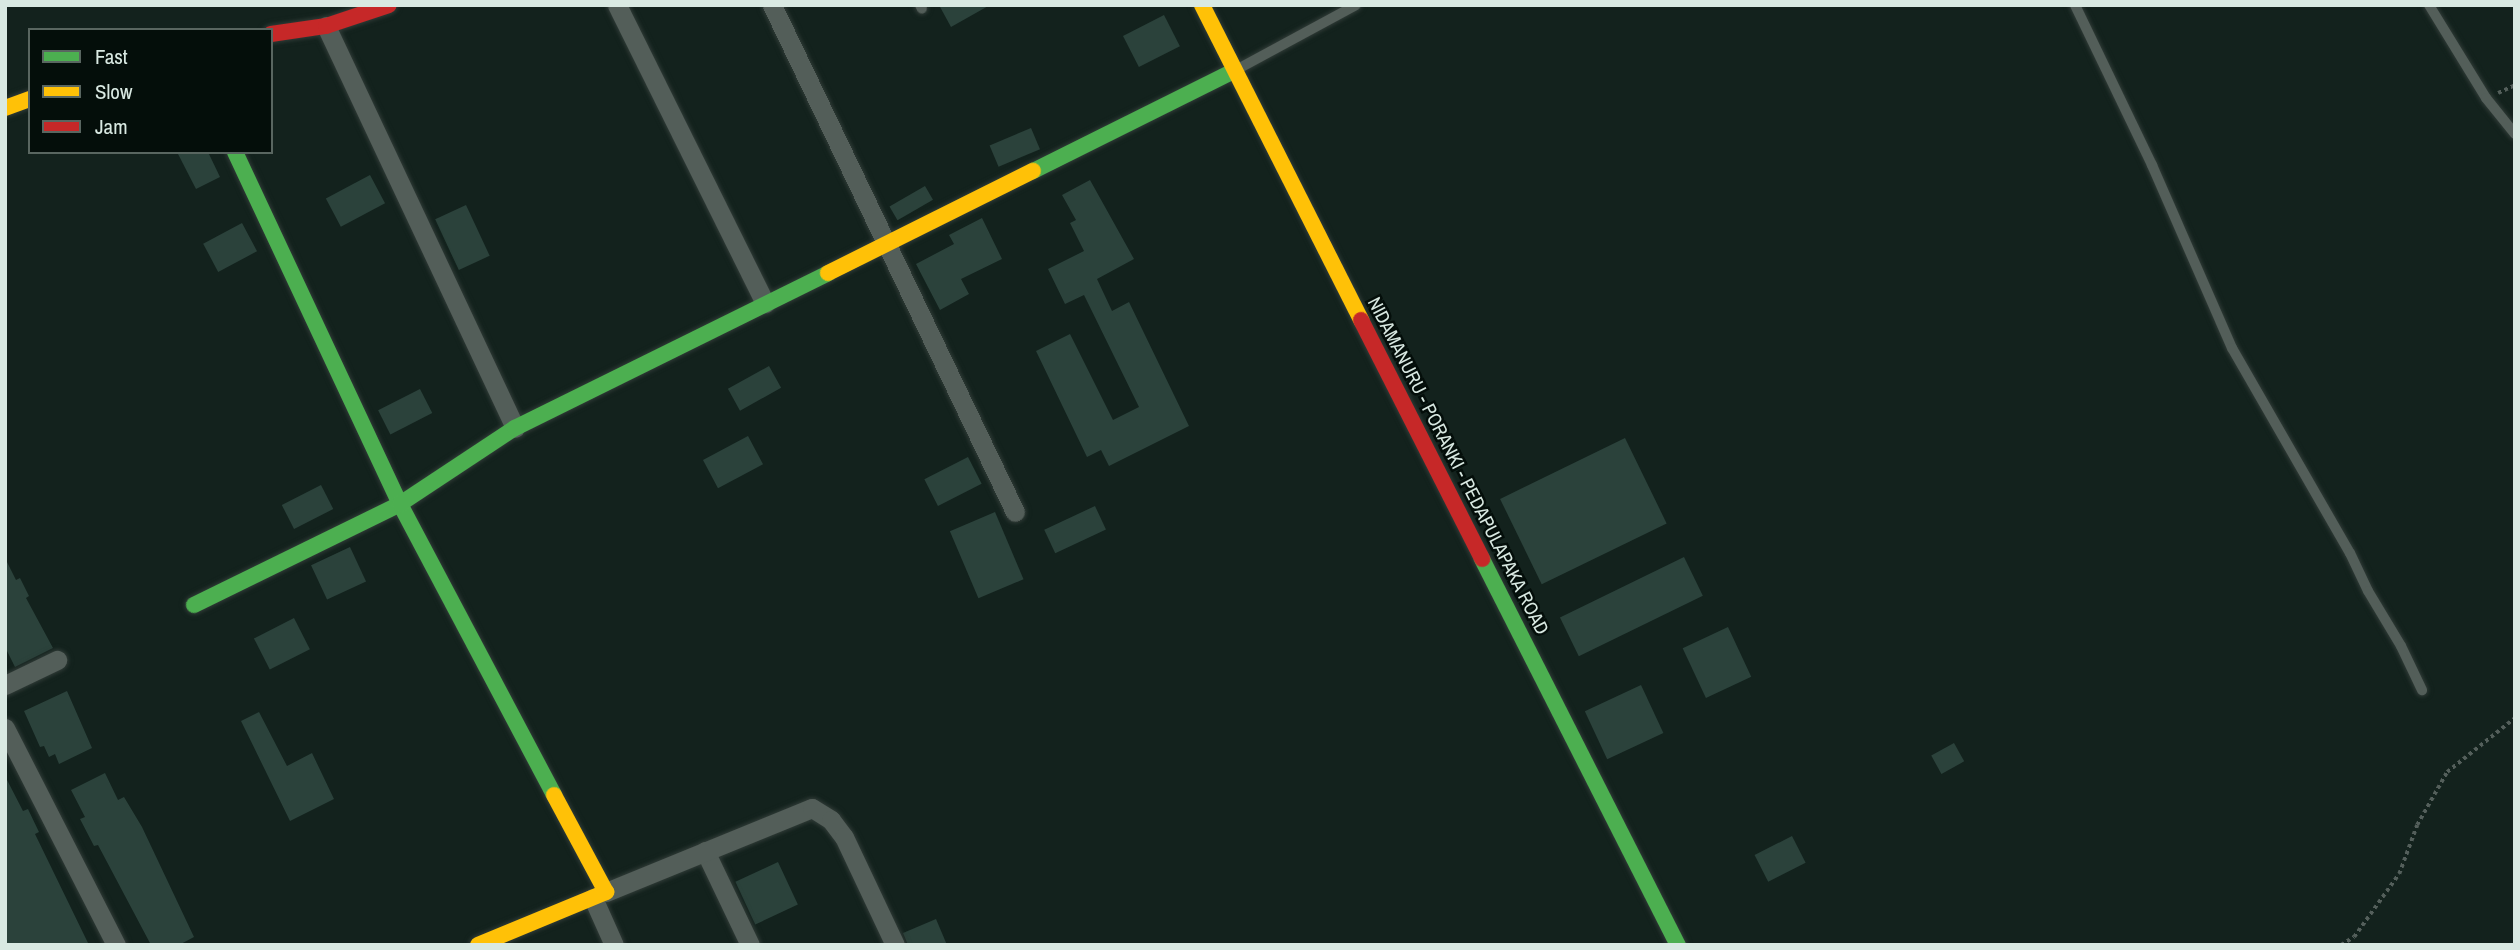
<!DOCTYPE html>
<html>
<head>
<meta charset="utf-8">
<style>
  body { margin:0 }
  #map { position:relative; width:2520px; height:950px; overflow:hidden; background:#13221d; font-family:"Archivo Narrow",sans-serif }
  div>[style] { position:absolute }
  .building>* { inset:0; background:#2b423b; transform-origin:0 0 }
  .path>* { height:3.5px; margin-top:-1.75px; transform-origin:0; background:repeating-linear-gradient(90deg,#545f5b 0 3.5px,transparent 0 7px) }
  .roads { filter:drop-shadow(0 0 2px #303b37) drop-shadow(0 0 2px #303b37) }
  .lane>* { height:10px; margin:-5px; padding:0 5px; transform-origin:5px; border-radius:5px; background:#535e59 }
  .street>* { height:19px; margin:-9.5px; padding:0 9.5px; transform-origin:9.5px; border-radius:9.5px; background:#535e59 }
  .fast>* { height:16px; margin:-8px; padding:0 8px; transform-origin:8px; border-radius:8px; background:#4caf50 }
  .slow>* { height:16px; margin:-8px; padding:0 8px; transform-origin:8px; border-radius:8px; background:#ffc107 }
  .jam>* { height:16px; margin:-8px; padding:0 8px; transform-origin:8px; border-radius:8px; background:#c62828 }
  span { translate:-50% -50%; white-space:nowrap; text-align:center; line-height:1.15; -webkit-text-stroke:5px #040e0a; paint-order:stroke }
  .street-label { font-size:19px; color:#d9e9e2 }
  .frame { position:absolute; inset:0; border:7px solid #d9e9e2; pointer-events:none }
  .legend { position:absolute; left:28px; top:28px; width:245px; height:126px; box-sizing:border-box; background:#040e0a; border:2px solid #596660; margin:0; padding:9px 12px; list-style:none; font-size:21px; color:#d9e9e2 }
  .legend li { display:flex; align-items:center; gap:14px; height:35px }
  .legend b { width:35px; border:2px solid #596660 }
</style>
</head>
<body>
<div id="map">
  <div class="building">
    <div style="clip-path:polygon(939px 5px,990px 5px,951px 27px)"></div>
    <div style="left:1164px;top:15px;width:35px;height:46px;rotate:63deg"></div>
    <div style="left:1031px;top:128px;width:23px;height:45px;rotate:67deg"></div>
    <div style="clip-path:polygon(177px 152px,208px 152px,220px 177px,196px 189px)"></div>
    <div style="left:370px;top:175px;width:32px;height:50px;rotate:62deg"></div>
    <div style="clip-path:polygon(1090px 180px,1134px 259px,1097px 279px,1112px 311px,1129px 302px,1189px 426px,1109px 466px,1101px 450px,1087px 457px,1036px 351px,1070px 334px,1113px 420px,1139px 407px,1084px 295px,1065px 304px,1048px 269px,1084px 251px,1070px 223px,1076px 220px,1062px 195px)"></div>
    <div style="left:925px;top:186px;width:16px;height:41px;rotate:60deg"></div>
    <div style="left:466px;top:205px;width:56px;height:34px;rotate:65deg"></div>
    <div style="clip-path:polygon(982px 218px,1002px 259px,961px 279px,969px 294px,940px 310px,916px 264px,954px 244px,949px 235px)"></div>
    <div style="left:242px;top:223px;width:32px;height:44px;rotate:62deg"></div>
    <div style="left:769px;top:366px;width:25px;height:47px;rotate:61deg"></div>
    <div style="left:420px;top:389px;width:27px;height:47px;rotate:63deg"></div>
    <div style="left:748px;top:436px;width:32px;height:51px;rotate:62deg"></div>
    <div style="left:1625px;top:438px;width:95px;height:139px;rotate:64deg"></div>
    <div style="left:968px;top:457px;width:30px;height:49px;rotate:63deg"></div>
    <div style="left:321px;top:485px;width:27px;height:44px;rotate:63deg"></div>
    <div style="left:1095px;top:506px;width:26px;height:56px;rotate:65deg"></div>
    <div style="left:995px;top:512px;width:73px;height:49px;rotate:67deg"></div>
    <div style="left:350px;top:547px;width:38px;height:43px;rotate:65deg"></div>
    <div style="left:1684px;top:557px;width:43px;height:138px;rotate:64deg"></div>
    <div style="clip-path:polygon(5px 558px,16px 580px,20px 578px,29px 596px,26px 598px,53px 648px,15px 667px,5px 647px)"></div>
    <div style="left:294px;top:618px;width:35px;height:45px;rotate:63deg"></div>
    <div style="left:1728px;top:627px;width:55px;height:50px;rotate:65deg"></div>
    <div style="left:1641px;top:685px;width:53px;height:62px;rotate:65deg"></div>
    <div style="clip-path:polygon(67px 691px,92px 748px,59px 764px,55px 754px,49px 757px,44px 746px,40px 747px,24px 711px)"></div>
    <div style="clip-path:polygon(259px 712px,287px 766px,312px 753px,334px 799px,290px 821px,241px 721px)"></div>
    <div style="left:1954px;top:743px;width:21px;height:26px;rotate:61deg"></div>
    <div style="clip-path:polygon(105px 773px,118px 800px,124px 797px,142px 827px,194px 937px,179px 945px,151px 945px,98px 845px,94px 846px,80px 819px,85px 817px,71px 790px)"></div>
    <div style="clip-path:polygon(5px 776px,23px 811px,28px 809px,39px 832px,35px 834px,89px 945px,5px 945px)"></div>
    <div style="left:1792px;top:836px;width:30px;height:42px;rotate:63deg"></div>
    <div style="left:778px;top:862px;width:47px;height:47px;rotate:65deg"></div>
    <div style="clip-path:polygon(936px 919px,947px 945px,908px 945px,903px 933px)"></div>
  </div>
  <div class="path">
    <div style="left:2498px;top:93px;width:19px;rotate:-25deg"></div>
    <div style="left:2341px;top:945px;width:15px;rotate:-32deg"></div>
    <div style="left:2354px;top:937px;width:77px;rotate:-54.5deg"></div>
    <div style="left:2399px;top:874px;width:52px;rotate:-69.8deg"></div>
    <div style="left:2417px;top:825px;width:61px;rotate:-60.5deg"></div>
    <div style="left:2447px;top:772px;width:87px;rotate:-38.5deg"></div>
  </div>
  <div class="roads">
    <div class="lane">
      <div style="left:920px;top:5px;width:4px;rotate:63deg"></div>
      <div style="left:2075px;top:5px;width:178px;rotate:64.3deg"></div>
      <div style="left:2152px;top:165px;width:200px;rotate:66.4deg"></div>
      <div style="left:2232px;top:348px;width:237px;rotate:60.1deg"></div>
      <div style="left:2350px;top:553px;width:42px;rotate:64.7deg"></div>
      <div style="left:2368px;top:591px;width:64px;rotate:59deg"></div>
      <div style="left:2401px;top:646px;width:49px;rotate:64.5deg"></div>
      <div style="left:2429px;top:5px;width:109px;rotate:58.5deg"></div>
      <div style="left:2486px;top:98px;width:46px;rotate:51.1deg"></div>
      <div style="left:1236px;top:70px;width:136px;rotate:-28.4deg"></div>
    </div>
    <div class="street">
      <div style="left:617px;top:5px;width:333px;rotate:63.6deg"></div>
      <div style="left:772px;top:5px;width:562px;rotate:64.39deg"></div>
      <div style="left:326px;top:26px;width:444px;rotate:64.8deg"></div>
      <div style="left:5px;top:685px;width:58px;rotate:-25.7deg"></div>
      <div style="left:5px;top:728px;width:244px;rotate:62.9deg"></div>
      <div style="left:705px;top:851px;width:104px;rotate:64.4deg"></div>
      <div style="left:606px;top:892px;width:222px;rotate:-22.2deg"></div>
      <div style="left:812px;top:808px;width:22px;rotate:32deg"></div>
      <div style="left:831px;top:820px;width:21px;rotate:53deg"></div>
      <div style="left:844px;top:837px;width:119px;rotate:64.7deg"></div>
      <div style="left:593px;top:898px;width:51px;rotate:65.9deg"></div>
    </div>
    <div class="fast">
      <div style="left:235px;top:152px;width:389px;rotate:64.9deg"></div>
      <div style="left:400px;top:504px;width:329px;rotate:62.1deg"></div>
      <div style="left:1033px;top:171px;width:225px;rotate:-26.5deg"></div>
      <div style="left:1482px;top:559px;width:433px;rotate:63.1deg"></div>
      <div style="left:194px;top:605px;width:229px;rotate:-26.1deg"></div>
      <div style="left:400px;top:504px;width:138px;rotate:-33.5deg"></div>
      <div style="left:515px;top:428px;width:349px;rotate:-26.3deg"></div>
    </div>
    <div class="slow">
      <div style="left:1202px;top:5px;width:353px;rotate:63.2deg"></div>
      <div style="left:5px;top:108px;width:27px;rotate:-20deg"></div>
      <div style="left:828px;top:273px;width:229px;rotate:-26.5deg"></div>
      <div style="left:478px;top:945px;width:139px;rotate:-22.5deg"></div>
      <div style="left:606px;top:892px;width:110px;rotate:-118.2deg"></div>
    </div>
    <div class="jam">
      <div style="left:271px;top:34px;width:56px;rotate:-8.3deg"></div>
      <div style="left:326px;top:26px;width:66px;rotate:-18.4deg"></div>
      <div style="left:1361px;top:320px;width:268px;rotate:63.1deg"></div>
    </div>
  </div>
  <div class="street-label">
    <span style="left:1458px;top:466px;rotate:63deg">NIDAMANURU - PORANKI - PEDAPULAPAKA ROAD</span>
  </div>
  <div class="frame"></div>
  <ul class="legend">
  <li><b style="height:9px;background:#4caf50"></b>Fast</li>
  <li><b style="height:9px;background:#ffc107"></b>Slow</li>
  <li><b style="height:9px;background:#c62828"></b>Jam</li>
  </ul>
</div>
</body>
</html>
